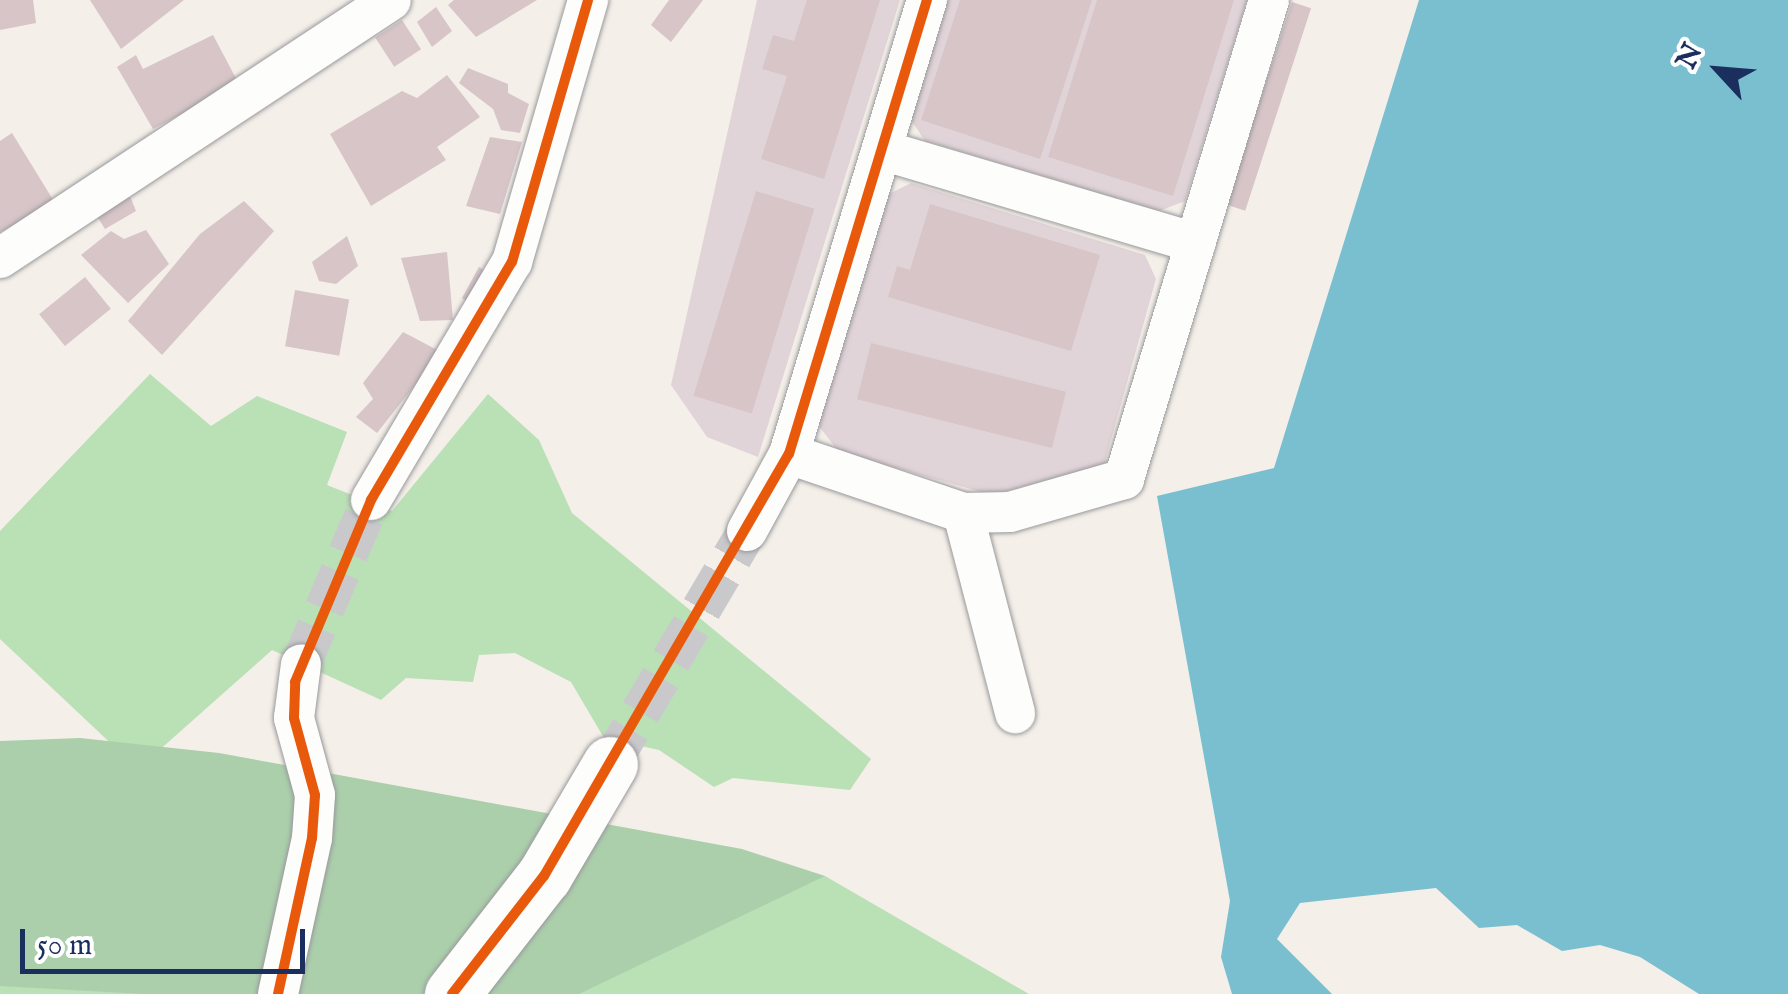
<!DOCTYPE html>
<html>
<head>
<meta charset="utf-8">
<style>
  body { margin:0 }
  #map { position:relative; width:1788px; height:994px; overflow:hidden; background:#f4efe8; font-family:"IM FELL English",serif }
  div>[style] { position:absolute }
  .industrial>* { inset:0; background:#e1d4d8 }
  .green>* { inset:0; background:#bae0b6 }
  .forest>* { inset:0; background:#abcfab }
  .water>* { inset:0; background:#7abfd0 }
  .building>* { inset:0; background:#d7c5c8; transform-origin:0 0 }
  .street-tunnel>* { height:40px; margin-top:-20px; transform-origin:0; background:repeating-linear-gradient(90deg,#c9c9cc 0 40px,transparent 0 60px) }
  .roads { filter:drop-shadow(0 0 2px #99999d) drop-shadow(0 0 2px #99999d) }
  .street>* { height:40px; margin:-20px; padding:0 20px; transform-origin:20px; border-radius:20px; background:#fdfdfc }
  .secondary>* { height:55px; margin:-27.5px; padding:0 27.5px; transform-origin:27.5px; border-radius:27.5px; background:#fdfdfc }
  .cycleway>* { height:10px; margin:-5px; padding:0 5px; transform-origin:5px; border-radius:5px; background:#e8590c }
  span { translate:-50% -50%; white-space:nowrap; text-align:center; line-height:1.15; -webkit-text-stroke:10px #fff; paint-order:stroke }
  .north { position:absolute; left:1668px; top:20px; width:100px; height:100px; -webkit-text-stroke:8px #fff; paint-order:stroke; rotate:296deg; font-size:28px; font-weight:700; line-height:40px; text-align:center; color:#1b2f5e }
  .north::after { content:''; display:block; margin:auto; width:35px; height:45px; background:#1b2f5e; clip-path:polygon(50% 0,100% 100%,50% 72%,0 100%) }
  .scale { position:absolute; left:20px; top:929px; width:285px; height:45px; box-sizing:border-box; border:5px solid #1b2f5e; border-top:0; padding-left:12px; font-size:30px; line-height:35px; white-space:nowrap; color:#1b2f5e; -webkit-text-stroke:8px #fff; paint-order:stroke }
</style>
</head>
<body>
<div id="map">
  <div class="industrial">
    <div style="clip-path:polygon(757px 0,900px 0,758px 457px,707px 437px,671px 385px)"></div>
    <div style="clip-path:polygon(946px 0,1247px 0,1185px 201px,1159px 211px,925px 141px,909px 117px)"></div>
    <div style="clip-path:polygon(911px 183px,1145px 255px,1156px 279px,1104px 465px,992px 495px,839px 452px,818px 425px,887px 195px)"></div>
  </div>
  <div class="green">
    <div style="clip-path:polygon(150px 374px,211px 426px,257px 396px,347px 432px,327px 485px,392px 511px,488px 394px,539px 440px,572px 513px,871px 759px,850px 790px,733px 778px,714px 787px,659px 750px,604px 738px,571px 682px,515px 653px,479px 655px,473px 682px,406px 678px,381px 700px,272px 650px,138px 769px,0 639px,0 531px)"></div>
    <div style="clip-path:polygon(825px 876px,1029px 994px,0 994px,0 972px,592px 890px)"></div>
  </div>
  <div class="forest">
    <div style="clip-path:polygon(80px 738px,219px 753px,742px 849px,825px 876px,579px 994px,143px 994px,0 986px,0 741px)"></div>
  </div>
  <div class="water">
    <div style="clip-path:polygon(1419px 0,1788px 0,1788px 994px,1699px 994px,1640px 957px,1600px 945px,1562px 951px,1517px 925px,1479px 928px,1436px 888px,1300px 903px,1277px 939px,1332px 994px,1232px 994px,1221px 957px,1230px 901px,1157px 496px,1274px 468px)"></div>
  </div>
  <div class="building">
    <div style="clip-path:polygon(0 0,33px 0,36px 23px,0 30px)"></div>
    <div style="clip-path:polygon(90px 0,184px 0,121px 49px)"></div>
    <div style="clip-path:polygon(454px 0,537px 0,476px 37px,448px 5px)"></div>
    <div style="clip-path:polygon(669px 0,703px 0,671px 42px,651px 25px)"></div>
    <div style="clip-path:polygon(807px 0,880px 0,824px 179px,761px 159px,787px 76px,762px 69px,773px 35px,794px 41px)"></div>
    <div style="clip-path:polygon(960px 0,1092px 0,1040px 159px,921px 120px)"></div>
    <div style="clip-path:polygon(1097px 0,1234px 0,1173px 196px,1048px 157px)"></div>
    <div style="left:1292px;top:2px;width:20px;height:213px;rotate:18deg"></div>
    <div style="clip-path:polygon(436px 7px,452px 31px,432px 47px,417px 22px)"></div>
    <div style="left:402px;top:20px;width:35px;height:32px;rotate:57deg"></div>
    <div style="clip-path:polygon(213px 35px,239px 84px,153px 129px,117px 67px,136px 55px,143px 69px)"></div>
    <div style="clip-path:polygon(468px 68px,508px 84px,508px 93px,529px 104px,520px 133px,501px 130px,493px 109px,459px 83px)"></div>
    <div style="clip-path:polygon(447px 75px,480px 117px,437px 147px,446px 160px,371px 206px,330px 134px,402px 91px,417px 98px)"></div>
    <div style="clip-path:polygon(12px 133px,55px 203px,0 232px,0 141px)"></div>
    <div style="clip-path:polygon(490px 137px,522px 142px,500px 214px,466px 206px)"></div>
    <div style="clip-path:polygon(127px 189px,136px 211px,105px 229px,95px 213px)"></div>
    <div style="left:756px;top:191px;width:61px;height:214px;rotate:17deg"></div>
    <div style="clip-path:polygon(244px 201px,274px 231px,162px 355px,128px 321px,200px 234px)"></div>
    <div style="clip-path:polygon(930px 204px,1100px 255px,1071px 351px,888px 297px,897px 266px,910px 270px)"></div>
    <div style="clip-path:polygon(146px 230px,169px 264px,128px 303px,81px 255px,111px 231px,124px 239px)"></div>
    <div style="clip-path:polygon(347px 236px,358px 266px,336px 284px,319px 281px,312px 262px)"></div>
    <div style="clip-path:polygon(447px 252px,453px 320px,420px 321px,401px 258px)"></div>
    <div style="clip-path:polygon(479px 267px,492px 275px,473px 306px,462px 298px)"></div>
    <div style="left:85px;top:277px;width:41px;height:59px;rotate:51deg"></div>
    <div style="left:295px;top:290px;width:55px;height:57px;rotate:10deg"></div>
    <div style="clip-path:polygon(403px 332px,441px 352px,377px 433px,356px 417px,373px 399px,363px 383px)"></div>
    <div style="left:871px;top:343px;width:201px;height:58px;rotate:14deg"></div>
  </div>
  <div class="street-tunnel">
    <div style="left:301px;top:664px;width:178px;rotate:-66.9deg"></div>
    <div style="left:610px;top:764px;width:270px;rotate:-59.5deg"></div>
  </div>
  <div class="roads">
    <div class="street">
      <div style="left:882px;top:150px;width:327px;rotate:16.5deg"></div>
      <div style="left:0;top:258px;width:468px;rotate:-33.4deg"></div>
      <div style="left:789px;top:454px;width:184px;rotate:18.7deg"></div>
      <div style="left:963px;top:513px;width:47px;rotate:-1.2deg"></div>
      <div style="left:1010px;top:512px;width:119px;rotate:-16.1deg"></div>
      <div style="left:1124px;top:479px;width:500px;rotate:-73.16deg"></div>
      <div style="left:371px;top:500px;width:277px;rotate:-59.4deg"></div>
      <div style="left:512px;top:262px;width:273px;rotate:-73.8deg"></div>
      <div style="left:963px;top:513px;width:207px;rotate:75.4deg"></div>
      <div style="left:747px;top:531px;width:88px;rotate:-61.4deg"></div>
      <div style="left:789px;top:454px;width:475px;rotate:-73.1deg"></div>
      <div style="left:278px;top:994px;width:160px;rotate:-77.7deg"></div>
      <div style="left:312px;top:838px;width:43px;rotate:-86deg"></div>
      <div style="left:315px;top:795px;width:80px;rotate:-105.3deg"></div>
      <div style="left:294px;top:718px;width:54px;rotate:-82.6deg"></div>
    </div>
    <div class="secondary">
      <div style="left:452px;top:994px;width:150px;rotate:-52.1deg"></div>
      <div style="left:544px;top:876px;width:130px;rotate:-59.5deg"></div>
    </div>
  </div>
  <div class="cycleway">
    <div style="left:278px;top:994px;width:160px;rotate:-77.7deg"></div>
    <div style="left:312px;top:838px;width:43px;rotate:-86deg"></div>
    <div style="left:315px;top:795px;width:80px;rotate:-105.3deg"></div>
    <div style="left:294px;top:718px;width:36px;rotate:-88deg"></div>
    <div style="left:295px;top:682px;width:197px;rotate:-67.3deg"></div>
    <div style="left:371px;top:500px;width:277px;rotate:-59.4deg"></div>
    <div style="left:512px;top:262px;width:273px;rotate:-73.8deg"></div>
    <div style="left:452px;top:994px;width:150px;rotate:-52.1deg"></div>
    <div style="left:544px;top:876px;width:488px;rotate:-59.9deg"></div>
    <div style="left:789px;top:454px;width:475px;rotate:-73.1deg"></div>
  </div>
  <div class="north">N</div>
  <div class="scale">50 m</div>
</div>
</body>
</html>
